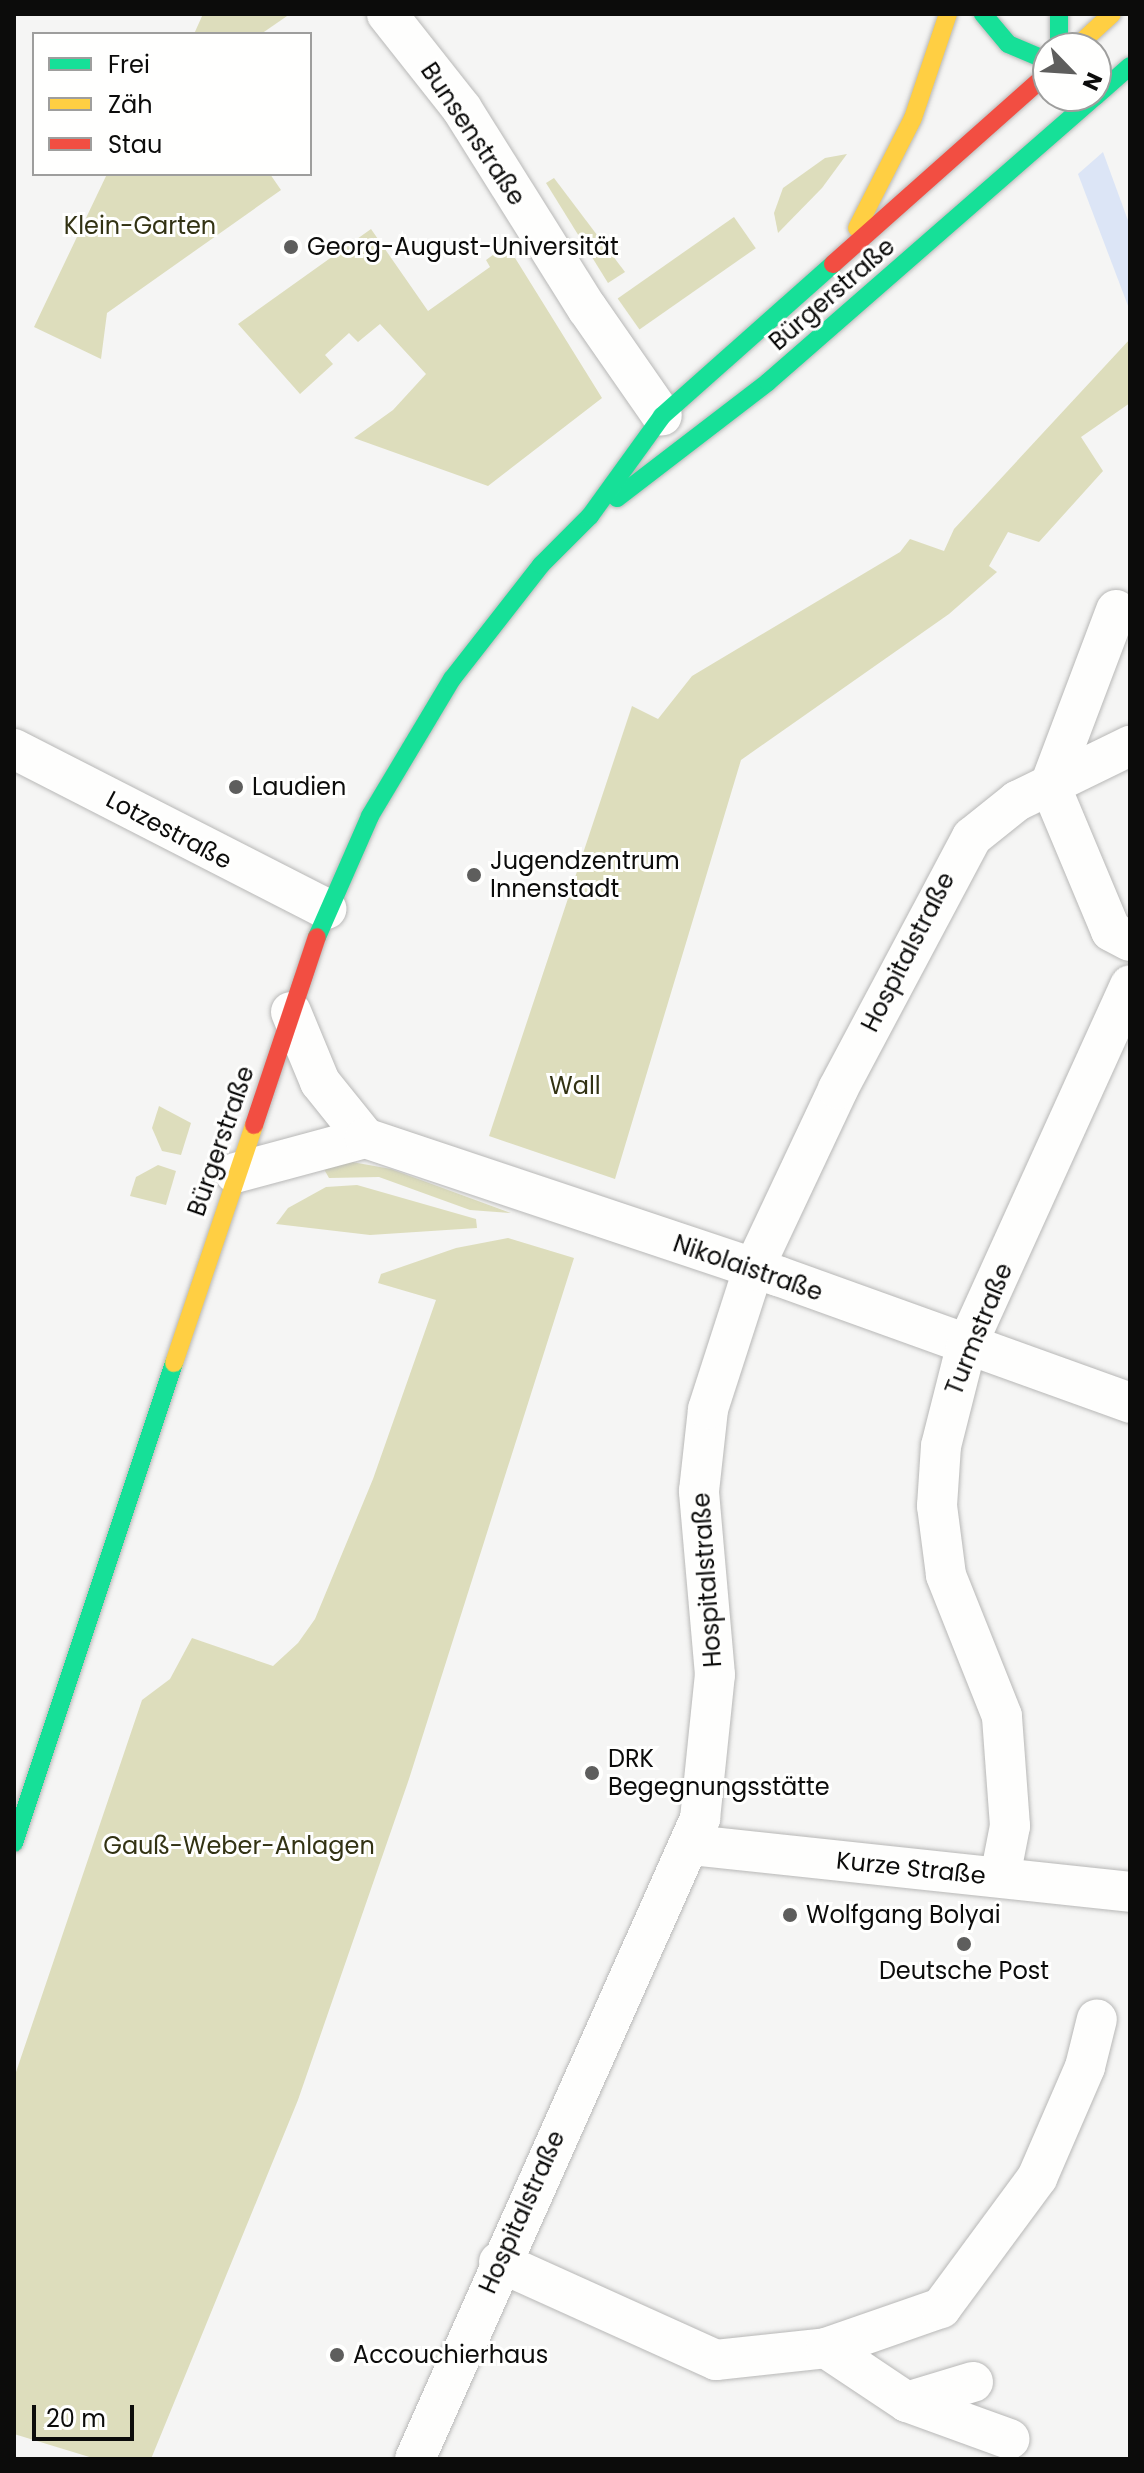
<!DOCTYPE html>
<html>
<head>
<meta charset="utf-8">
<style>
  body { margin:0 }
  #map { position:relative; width:1144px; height:2473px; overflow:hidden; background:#f5f5f4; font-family:Poppins,sans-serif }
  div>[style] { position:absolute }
  .green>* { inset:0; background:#ddddbc; transform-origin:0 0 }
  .water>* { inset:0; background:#dce5f6 }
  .roads { filter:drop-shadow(0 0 2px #b8b8b7) drop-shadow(0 0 2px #b8b8b7) }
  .street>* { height:40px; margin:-20px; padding:0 20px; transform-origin:20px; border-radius:20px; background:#fefefd }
  .fast>* { height:18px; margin:-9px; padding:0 9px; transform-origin:9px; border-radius:9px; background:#16e098 }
  .slow>* { height:18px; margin:-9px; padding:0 9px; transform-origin:9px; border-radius:9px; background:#ffcf43 }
  .jam>* { height:18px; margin:-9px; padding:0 9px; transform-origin:9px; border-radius:9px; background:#f24e42 }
  .dots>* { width:22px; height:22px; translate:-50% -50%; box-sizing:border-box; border:4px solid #fffffe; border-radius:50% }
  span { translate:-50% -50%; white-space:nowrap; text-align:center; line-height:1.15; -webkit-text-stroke:6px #fffffe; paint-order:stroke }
  .street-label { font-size:24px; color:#0c0c0b }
  .park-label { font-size:24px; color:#323213 }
  .poi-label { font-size:24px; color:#0c0c0b }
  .left { translate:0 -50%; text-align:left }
  .frame { position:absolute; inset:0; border:16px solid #0c0c0b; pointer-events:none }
  .legend { position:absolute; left:32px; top:32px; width:280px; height:144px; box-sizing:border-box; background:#fffffe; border:2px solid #9e9e9d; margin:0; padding:10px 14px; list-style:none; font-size:24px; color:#0c0c0b }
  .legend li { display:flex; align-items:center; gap:16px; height:40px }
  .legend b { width:40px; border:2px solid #9e9e9d }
  .north { position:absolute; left:1032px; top:32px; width:80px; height:80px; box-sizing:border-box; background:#fffffe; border:2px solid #9e9e9d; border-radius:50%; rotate:115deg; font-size:22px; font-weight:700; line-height:32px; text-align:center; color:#0c0c0b }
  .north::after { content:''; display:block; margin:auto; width:28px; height:36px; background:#5e5e5d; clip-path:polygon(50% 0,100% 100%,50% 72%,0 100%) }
  .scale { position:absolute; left:32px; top:2405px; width:102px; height:36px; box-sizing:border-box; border:4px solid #0c0c0b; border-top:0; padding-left:10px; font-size:24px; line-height:28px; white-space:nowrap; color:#0c0c0b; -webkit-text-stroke:6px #fffffe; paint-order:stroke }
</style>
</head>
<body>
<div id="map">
  <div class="green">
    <div style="clip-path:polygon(203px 14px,290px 14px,261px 34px,194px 34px)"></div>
    <div style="clip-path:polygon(847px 154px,822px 188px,778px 233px,774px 213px,783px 188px,825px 158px)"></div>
    <div style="clip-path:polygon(107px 174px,270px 174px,281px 190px,107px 313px,101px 359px,34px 327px)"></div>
    <div style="clip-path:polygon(554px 178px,625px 272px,608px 283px,546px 183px)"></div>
    <div style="left:734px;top:217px;width:38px;height:142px;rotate:55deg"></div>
    <div style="clip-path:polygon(371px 229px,428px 311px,490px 267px,486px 260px,497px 252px,512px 253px,602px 398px,488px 486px,354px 438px,393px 410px,426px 374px,380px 324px,358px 342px,349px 333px,325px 355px,333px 364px,300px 394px,238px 324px)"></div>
    <div style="clip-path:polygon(1130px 339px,1130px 403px,1081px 437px,1103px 471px,1039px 542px,1008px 532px,989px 566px,997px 572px,949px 614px,741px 760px,615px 1179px,489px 1136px,632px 706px,658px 719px,692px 676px,900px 552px,910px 539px,944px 551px,954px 529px)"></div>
    <div style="clip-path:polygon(159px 1106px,191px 1123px,181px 1155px,162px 1151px,152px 1128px)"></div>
    <div style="clip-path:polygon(341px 1160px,391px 1169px,511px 1213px,470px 1210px,379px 1177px,329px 1178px,321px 1164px)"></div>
    <div style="clip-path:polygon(158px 1165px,176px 1171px,166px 1205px,130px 1196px,136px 1177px)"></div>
    <div style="clip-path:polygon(357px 1185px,476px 1219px,477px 1228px,370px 1235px,276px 1224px,288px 1208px,326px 1187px)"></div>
    <div style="clip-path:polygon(508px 1238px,574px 1258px,409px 1779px,298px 2100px,151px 2459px,96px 2459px,14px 2434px,14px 2078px,142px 1700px,170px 1679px,192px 1638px,273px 1666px,298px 1643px,315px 1619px,373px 1479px,436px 1300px,378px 1283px,381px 1274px,456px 1248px)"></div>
  </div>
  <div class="water">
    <div style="clip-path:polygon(1103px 152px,1130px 226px,1130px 311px,1078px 174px)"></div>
  </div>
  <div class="roads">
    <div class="street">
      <div style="left:387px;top:14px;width:121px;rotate:51.7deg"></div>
      <div style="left:462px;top:109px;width:235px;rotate:57.9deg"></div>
      <div style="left:587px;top:308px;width:131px;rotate:55.2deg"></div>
      <div style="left:14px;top:749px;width:351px;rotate:27.1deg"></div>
      <div style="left:1050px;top:785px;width:187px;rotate:-69.3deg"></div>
      <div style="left:1050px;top:785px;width:158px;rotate:67.3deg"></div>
      <div style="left:1111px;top:931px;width:21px;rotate:28deg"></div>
      <div style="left:291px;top:1012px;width:76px;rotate:67.5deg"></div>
      <div style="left:320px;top:1082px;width:72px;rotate:51.2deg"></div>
      <div style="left:235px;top:1173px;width:135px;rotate:-15.1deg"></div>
      <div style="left:365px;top:1138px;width:435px;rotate:18.5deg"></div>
      <div style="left:778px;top:1276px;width:374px;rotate:19.8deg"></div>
      <div style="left:692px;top:1845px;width:441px;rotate:6.1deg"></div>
      <div style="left:1000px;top:1877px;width:52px;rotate:-78.9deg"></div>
      <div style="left:1010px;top:1826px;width:110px;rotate:-94.2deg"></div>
      <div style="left:1002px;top:1716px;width:152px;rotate:-111.7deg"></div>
      <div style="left:946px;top:1575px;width:70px;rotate:-97.4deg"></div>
      <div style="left:937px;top:1506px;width:60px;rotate:-86.2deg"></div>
      <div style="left:941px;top:1446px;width:102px;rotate:-75.8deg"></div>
      <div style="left:966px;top:1347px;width:397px;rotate:-65.6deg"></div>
      <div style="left:499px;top:2262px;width:238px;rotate:24.3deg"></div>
      <div style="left:716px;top:2360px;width:111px;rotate:-6.2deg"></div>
      <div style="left:826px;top:2348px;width:97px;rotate:33.7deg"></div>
      <div style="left:907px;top:2402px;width:109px;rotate:19.9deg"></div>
      <div style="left:826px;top:2348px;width:122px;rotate:-19.2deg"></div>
      <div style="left:941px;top:2308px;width:162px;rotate:-53.6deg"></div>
      <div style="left:1037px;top:2178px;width:121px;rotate:-66.6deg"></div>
      <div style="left:1085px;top:2067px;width:49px;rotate:-76deg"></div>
      <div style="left:907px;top:2402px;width:69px;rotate:-16.9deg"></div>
      <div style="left:415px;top:2459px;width:701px;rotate:-66deg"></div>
      <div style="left:700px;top:1819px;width:145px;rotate:-84.1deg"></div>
      <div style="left:715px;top:1675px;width:185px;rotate:-95deg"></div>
      <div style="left:699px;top:1491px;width:82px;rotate:-83.7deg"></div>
      <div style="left:708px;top:1409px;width:146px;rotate:-72.1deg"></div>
      <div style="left:753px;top:1270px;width:200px;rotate:-64.8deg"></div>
      <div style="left:838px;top:1089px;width:285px;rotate:-62deg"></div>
      <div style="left:972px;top:837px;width:58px;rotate:-38.7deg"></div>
      <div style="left:1017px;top:801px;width:126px;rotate:-26deg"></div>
    </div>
    <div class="fast">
      <div style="left:983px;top:14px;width:39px;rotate:50deg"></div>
      <div style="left:1008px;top:44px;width:43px;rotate:23deg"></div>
      <div style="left:1059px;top:14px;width:34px;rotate:90deg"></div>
      <div style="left:1096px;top:96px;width:45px;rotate:-41.4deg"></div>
      <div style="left:617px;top:498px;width:190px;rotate:-37.5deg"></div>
      <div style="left:768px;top:382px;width:435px;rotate:-41.1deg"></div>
      <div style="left:317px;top:937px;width:132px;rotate:-66.3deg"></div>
      <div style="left:370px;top:816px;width:160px;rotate:-59.1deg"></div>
      <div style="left:452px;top:679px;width:145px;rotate:-52deg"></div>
      <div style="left:541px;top:565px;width:69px;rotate:-45deg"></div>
      <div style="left:590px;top:516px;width:123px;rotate:-54.2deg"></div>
      <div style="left:662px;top:416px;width:229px;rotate:-41.6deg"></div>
      <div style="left:14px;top:1843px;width:506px;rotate:-71.57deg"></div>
    </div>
    <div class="slow">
      <div style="left:1075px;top:48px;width:50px;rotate:-42.6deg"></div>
      <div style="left:857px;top:228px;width:123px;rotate:-63deg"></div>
      <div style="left:913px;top:118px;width:110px;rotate:-71.4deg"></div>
      <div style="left:174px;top:1363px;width:251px;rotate:-71.4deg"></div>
    </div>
    <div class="jam">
      <div style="left:833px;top:264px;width:288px;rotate:-41.6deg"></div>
      <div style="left:254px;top:1125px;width:198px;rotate:-71.5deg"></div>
    </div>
  </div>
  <div class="dots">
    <div style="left:291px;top:247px;background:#5e5e5d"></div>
    <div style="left:236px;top:787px;background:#5e5e5d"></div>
    <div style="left:474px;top:875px;background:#5e5e5d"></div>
    <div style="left:592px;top:1773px;background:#5e5e5d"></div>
    <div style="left:790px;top:1915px;background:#5e5e5d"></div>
    <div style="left:964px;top:1944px;background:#5e5e5d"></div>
    <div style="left:337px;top:2355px;background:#5e5e5d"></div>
  </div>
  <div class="street-label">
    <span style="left:473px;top:134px;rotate:56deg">Bunsenstraße</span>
    <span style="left:832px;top:294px;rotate:-41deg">Bürgerstraße</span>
    <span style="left:169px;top:830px;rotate:28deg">Lotzestraße</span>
    <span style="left:908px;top:952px;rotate:-63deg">Hospitalstraße</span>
    <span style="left:221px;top:1141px;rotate:-71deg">Bürgerstraße</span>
    <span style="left:748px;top:1268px;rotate:19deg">Nikolaistraße</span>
    <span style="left:979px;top:1329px;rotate:-68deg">Turmstraße</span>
    <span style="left:707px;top:1580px;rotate:-94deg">Hospitalstraße</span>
    <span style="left:911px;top:1868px;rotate:6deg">Kurze Straße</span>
    <span style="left:522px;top:2212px;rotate:-66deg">Hospitalstraße</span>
  </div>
  <div class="park-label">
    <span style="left:140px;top:226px">Klein-Garten</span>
    <span style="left:575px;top:1086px">Wall</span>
    <span style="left:239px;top:1846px">Gauß-Weber-Anlagen</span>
  </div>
  <div class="poi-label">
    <span class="left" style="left:307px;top:247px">Georg-August-Universität</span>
    <span class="left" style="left:252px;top:787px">Laudien</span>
    <span class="left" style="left:490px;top:875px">Jugendzentrum<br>Innenstadt</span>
    <span class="left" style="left:608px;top:1773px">DRK<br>Begegnungsstätte</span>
    <span class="left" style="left:806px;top:1915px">Wolfgang Bolyai</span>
    <span style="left:964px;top:1971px">Deutsche Post</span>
    <span class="left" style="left:353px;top:2355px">Accouchierhaus</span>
  </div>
  <div class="frame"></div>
  <ul class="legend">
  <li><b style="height:10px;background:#16e098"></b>Frei</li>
  <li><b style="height:10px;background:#ffcf43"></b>Zäh</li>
  <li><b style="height:10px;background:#f24e42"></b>Stau</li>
  </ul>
  <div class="north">N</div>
  <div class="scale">20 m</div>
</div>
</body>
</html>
